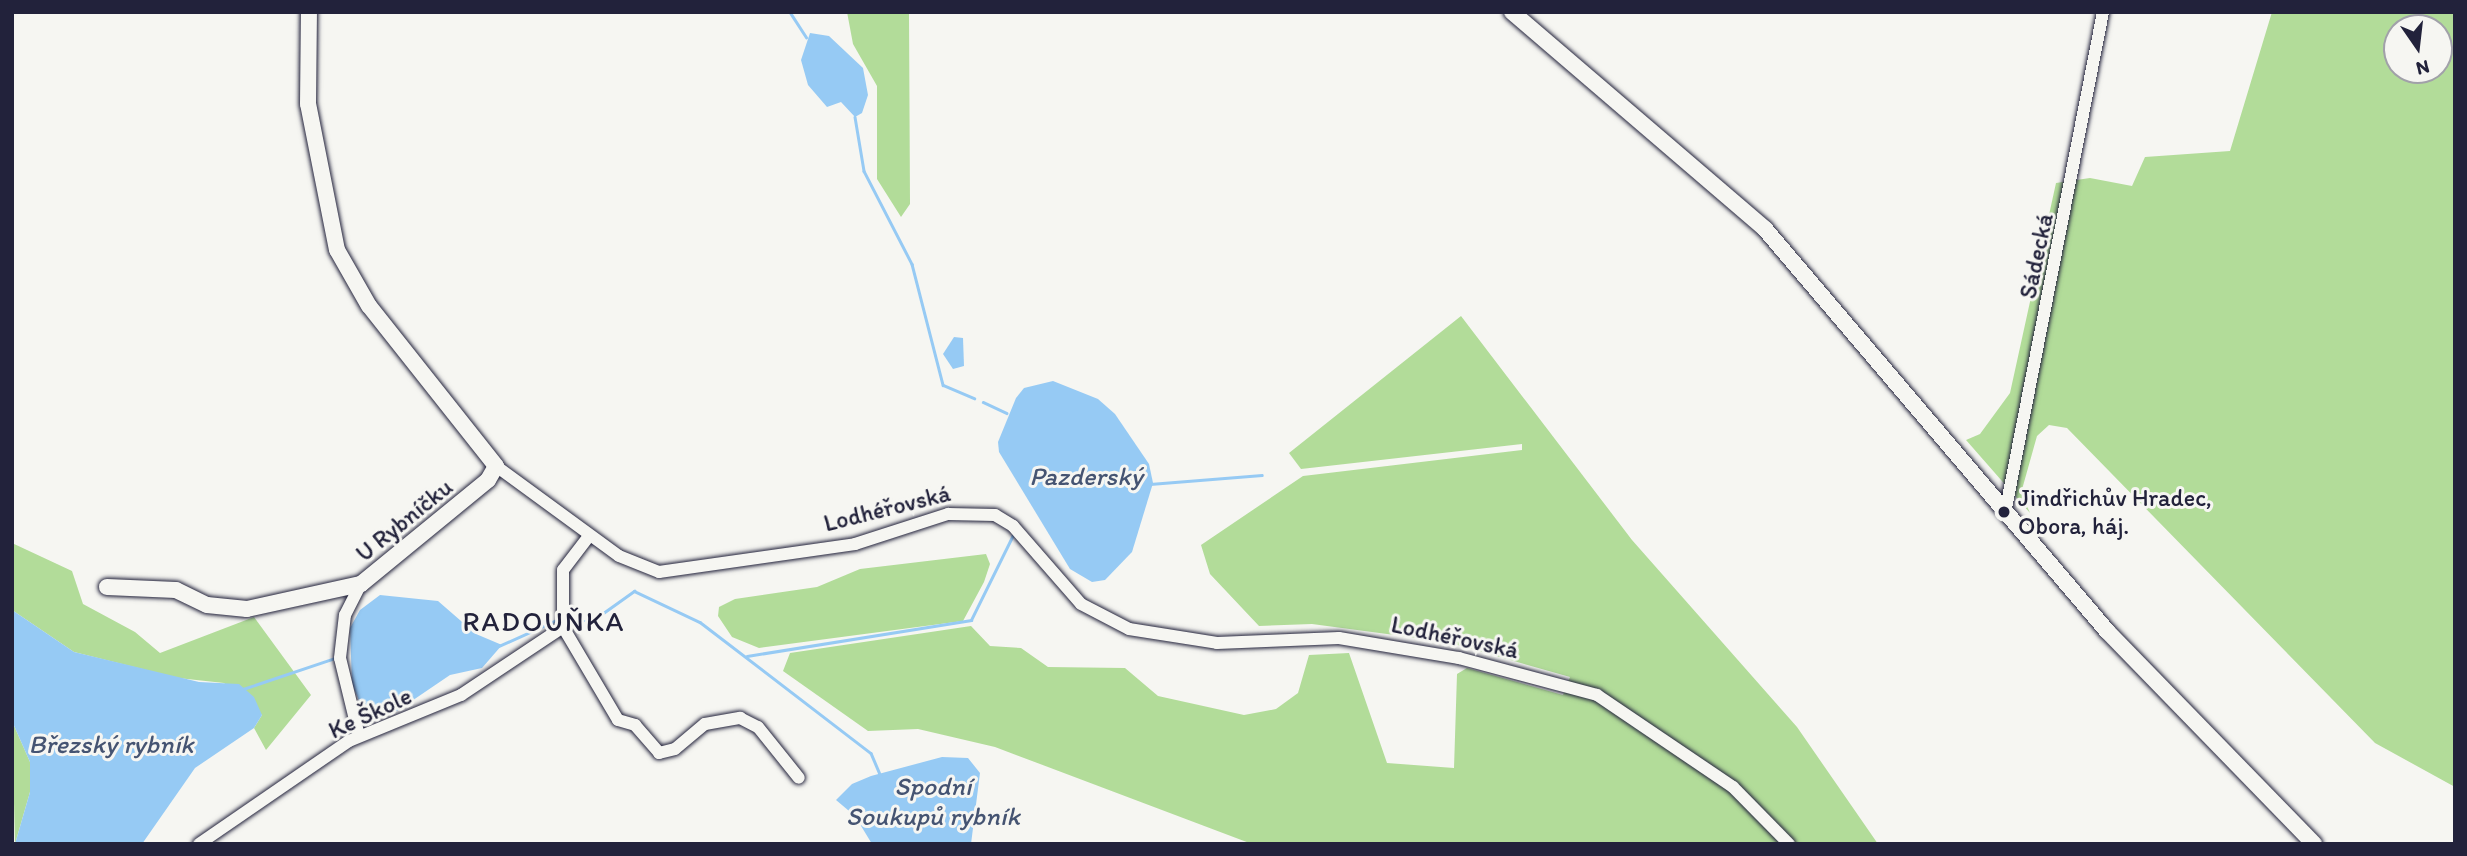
<!DOCTYPE html>
<html>
<head>
<meta charset="utf-8">
<style>
  body { margin:0 }
  #map { position:relative; width:2467px; height:856px; overflow:hidden; background:#f6f6f2; font-family:Itim,sans-serif }
  div>[style] { position:absolute }
  .green>* { inset:0; background:#b2dc99 }
  .water>* { inset:0; background:#96caf4 }
  .stream>* { height:2.5px; margin:-1.25px; padding:0 1.25px; transform-origin:1.25px; border-radius:1.25px; background:#96caf4 }
  .roads { filter:drop-shadow(0 0 2px #22223b) drop-shadow(0 0 2px #22223b) }
  .street>* { height:12px; margin:-6px; padding:0 6px; transform-origin:6px; border-radius:6px; background:#f6f6f2 }
  .secondary>* { height:16px; margin:-8px; padding:0 8px; transform-origin:8px; border-radius:8px; background:#f6f6f2 }
  .dots>* { width:19px; height:19px; translate:-50% -50%; box-sizing:border-box; border:4px solid #f6f6f2; border-radius:50% }
  span { translate:-50% -50%; white-space:nowrap; text-align:center; line-height:1.15; -webkit-text-stroke:6px #f6f6f2; paint-order:stroke }
  .street-label { font-size:24px; color:#22223b }
  .poi-label { font-size:24px; color:#22223b }
  .left { translate:0 -50%; text-align:left }
  .water-label { font-size:26px; color:#455472; font-style:italic }
  .quarter-label { font-size:28px; color:#22223b; letter-spacing:2px }
  .frame { position:absolute; inset:0; border:14px solid #22223b; pointer-events:none }
  .north { position:absolute; left:2383px; top:14px; width:70px; height:70px; box-sizing:border-box; background:#f6f6f2; border:2px solid #a1a1a9; border-radius:50%; rotate:166deg; font-size:19px; font-weight:700; line-height:28px; text-align:center; color:#22223b }
  .north::after { content:''; display:block; margin:auto; width:24px; height:32px; background:#22223b; clip-path:polygon(50% 0,100% 100%,50% 72%,0 100%) }
</style>
</head>
<body>
<div id="map">
  <div class="green">
    <div style="clip-path:polygon(847px 12px,909px 12px,910px 204px,901px 217px,877px 179px,877px 86px,853px 44px)"></div>
    <div style="clip-path:polygon(evenodd,2272px 12px,2455px 12px,2455px 787px,2375px 743px,2067px 428px,2049px 425px,2037px 436px,2021px 493px,2030px 513px,1966px 440px,1980px 434px,2010px 393px,2056px 183px,2090px 178px,2132px 186px,2145px 157px,2230px 151px,2272px 12px,2397px 28px,2439px 28px,2439px 70px,2397px 70px,2397px 28px)"></div>
    <div style="clip-path:polygon(1461px 316px,1632px 540px,1797px 727px,1878px 844px,1252px 844px,995px 747px,918px 729px,868px 731px,783px 671px,790px 653px,971px 626px,990px 646px,1021px 648px,1048px 667px,1125px 668px,1158px 696px,1244px 715px,1276px 709px,1298px 693px,1309px 655px,1349px 653px,1387px 763px,1454px 768px,1457px 674px,1467px 668px,1563px 695px,1570px 677px,1447px 642px,1312px 624px,1259px 626px,1210px 574px,1201px 545px,1303px 476px,1522px 450px,1522px 444px,1301px 469px,1289px 453px)"></div>
    <div style="clip-path:polygon(12px 543px,72px 571px,83px 604px,135px 632px,160px 653px,254px 617px,311px 695px,266px 750px,254px 728px,262px 715px,224px 683px,178px 678px,74px 652px,12px 610px)"></div>
    <div style="clip-path:polygon(986px 554px,990px 564px,984px 582px,963px 621px,759px 648px,732px 637px,718px 616px,719px 607px,735px 599px,817px 587px,860px 569px)"></div>
    <div style="clip-path:polygon(12px 721px,30px 762px,30px 792px,15px 844px)"></div>
  </div>
  <div class="water">
    <div style="clip-path:polygon(810px 33px,829px 36px,863px 68px,868px 95px,862px 113px,855px 117px,841px 102px,827px 107px,808px 85px,801px 60px)"></div>
    <div style="clip-path:polygon(954px 337px,963px 338px,964px 366px,953px 369px,943px 354px)"></div>
    <div style="clip-path:polygon(1053px 381px,1098px 399px,1115px 414px,1149px 464px,1153px 483px,1132px 552px,1105px 580px,1092px 582px,1070px 569px,999px 452px,998px 442px,1016px 398px,1024px 388px)"></div>
    <div style="clip-path:polygon(380px 595px,438px 601px,476px 634px,502px 645px,482px 668px,450px 675px,397px 711px,365px 715px,352px 684px,350px 628px,360px 610px)"></div>
    <div style="clip-path:polygon(12px 610px,74px 652px,199px 682px,239px 684px,254px 697px,262px 715px,254px 728px,195px 768px,142px 844px,15px 844px,30px 792px,30px 762px,12px 721px)"></div>
    <div style="clip-path:polygon(942px 757px,968px 758px,980px 773px,971px 844px,872px 844px,855px 816px,836px 800px,852px 784px,871px 776px)"></div>
  </div>
  <div class="stream">
    <div style="left:790px;top:12px;width:30px;rotate:57deg"></div>
    <div style="left:855px;top:117px;width:55px;rotate:80.5deg"></div>
    <div style="left:864px;top:171px;width:105px;rotate:62.7deg"></div>
    <div style="left:912px;top:264px;width:125px;rotate:75.6deg"></div>
    <div style="left:943px;top:385px;width:34px;rotate:23deg"></div>
    <div style="left:983px;top:402px;width:26px;rotate:25deg"></div>
    <div style="left:1150px;top:484px;width:112px;rotate:-4.6deg"></div>
    <div style="left:569px;top:621px;width:23px"></div>
    <div style="left:592px;top:621px;width:52px;rotate:-35.5deg"></div>
    <div style="left:634px;top:591px;width:73px;rotate:25.2deg"></div>
    <div style="left:700px;top:622px;width:215px;rotate:37.5deg"></div>
    <div style="left:871px;top:753px;width:25px;rotate:67deg"></div>
    <div style="left:499px;top:646px;width:66px;rotate:-24.2deg"></div>
    <div style="left:747px;top:656px;width:227px;rotate:-9.1deg"></div>
    <div style="left:971px;top:620px;width:95px;rotate:-63.7deg"></div>
    <div style="left:243px;top:689px;width:97px;rotate:-18.6deg"></div>
  </div>
  <div class="roads">
    <div class="street">
      <div style="left:496px;top:466px;width:152px;rotate:36.2deg"></div>
      <div style="left:619px;top:556px;width:43px;rotate:21.8deg"></div>
      <div style="left:659px;top:572px;width:198px;rotate:-8.1deg"></div>
      <div style="left:855px;top:544px;width:98px;rotate:-17.9deg"></div>
      <div style="left:948px;top:514px;width:47px;rotate:1.2deg"></div>
      <div style="left:995px;top:515px;width:21px;rotate:31deg"></div>
      <div style="left:1013px;top:526px;width:103px;rotate:48.9deg"></div>
      <div style="left:1081px;top:604px;width:54px;rotate:27.5deg"></div>
      <div style="left:1129px;top:629px;width:89px;rotate:9deg"></div>
      <div style="left:1217px;top:643px;width:122px;rotate:-2.3deg"></div>
      <div style="left:1339px;top:638px;width:122px;rotate:9.5deg"></div>
      <div style="left:1459px;top:658px;width:143px;rotate:15deg"></div>
      <div style="left:1597px;top:695px;width:164px;rotate:34.1deg"></div>
      <div style="left:1733px;top:787px;width:80px;rotate:45.5deg"></div>
      <div style="left:2006px;top:508px;width:505px;rotate:-78.93deg"></div>
      <div style="left:563px;top:627px;width:108px;rotate:59.4deg"></div>
      <div style="left:618px;top:720px;width:18px;rotate:16deg"></div>
      <div style="left:635px;top:725px;width:37px;rotate:49deg"></div>
      <div style="left:659px;top:753px;width:16px;rotate:-14deg"></div>
      <div style="left:675px;top:749px;width:39px;rotate:-40deg"></div>
      <div style="left:705px;top:724px;width:36px;rotate:-10deg"></div>
      <div style="left:740px;top:718px;width:20px;rotate:27deg"></div>
      <div style="left:758px;top:727px;width:65px;rotate:51.2deg"></div>
      <div style="left:359px;top:736px;width:80px;rotate:-103.7deg"></div>
      <div style="left:340px;top:658px;width:43px;rotate:-83.4deg"></div>
      <div style="left:345px;top:615px;width:35px;rotate:-63deg"></div>
      <div style="left:199px;top:844px;width:182px;rotate:-34.5deg"></div>
      <div style="left:349px;top:741px;width:121px;rotate:-22.3deg"></div>
      <div style="left:461px;top:695px;width:123px;rotate:-33.7deg"></div>
      <div style="left:563px;top:627px;width:57px;rotate:-90deg"></div>
      <div style="left:563px;top:570px;width:43px;rotate:-52.6deg"></div>
    </div>
    <div class="secondary">
      <div style="left:1512px;top:12px;width:333px;rotate:40.6deg"></div>
      <div style="left:1765px;top:229px;width:528px;rotate:49.61deg"></div>
      <div style="left:2107px;top:631px;width:297px;rotate:45.8deg"></div>
      <div style="left:107px;top:587px;width:69px;rotate:2.5deg"></div>
      <div style="left:176px;top:590px;width:34px;rotate:26deg"></div>
      <div style="left:207px;top:605px;width:40px;rotate:5.7deg"></div>
      <div style="left:247px;top:609px;width:117px;rotate:-12.4deg"></div>
      <div style="left:361px;top:584px;width:164px;rotate:-39.3deg"></div>
      <div style="left:488px;top:480px;width:16px;rotate:-60deg"></div>
      <div style="left:496px;top:466px;width:204px;rotate:-128.4deg"></div>
      <div style="left:369px;top:306px;width:64px;rotate:-119.7deg"></div>
      <div style="left:337px;top:250px;width:149px;rotate:-101.2deg"></div>
      <div style="left:308px;top:104px;width:92px;rotate:-89.4deg"></div>
    </div>
  </div>
  <div class="dots">
    <div style="left:2004px;top:512px;background:#22223b"></div>
  </div>
  <div class="street-label">
    <span style="left:2036px;top:256px;rotate:-78deg">Sádecká</span>
    <span style="left:887px;top:508px;rotate:-14deg">Lodhéřovská</span>
    <span style="left:404px;top:520px;rotate:-39deg">U Rybníčku</span>
    <span style="left:1455px;top:637px;rotate:12deg">Lodhéřovská</span>
    <span style="left:370px;top:713px;rotate:-25deg">Ke Škole</span>
  </div>
  <div class="poi-label">
    <span class="left" style="left:2018px;top:512px">Jindřichův Hradec,<br>Obora, háj.</span>
  </div>
  <div class="water-label">
    <span style="left:1086px;top:477px">Pazderský</span>
    <span style="left:111px;top:745px">Březský rybník</span>
    <span style="left:933px;top:802px">Spodní<br>Soukupů rybník</span>
  </div>
  <div class="quarter-label">
    <span style="left:544px;top:621px">RADOUŇKA</span>
  </div>
  <div class="frame"></div>
  <div class="north">N</div>
</div>
</body>
</html>
